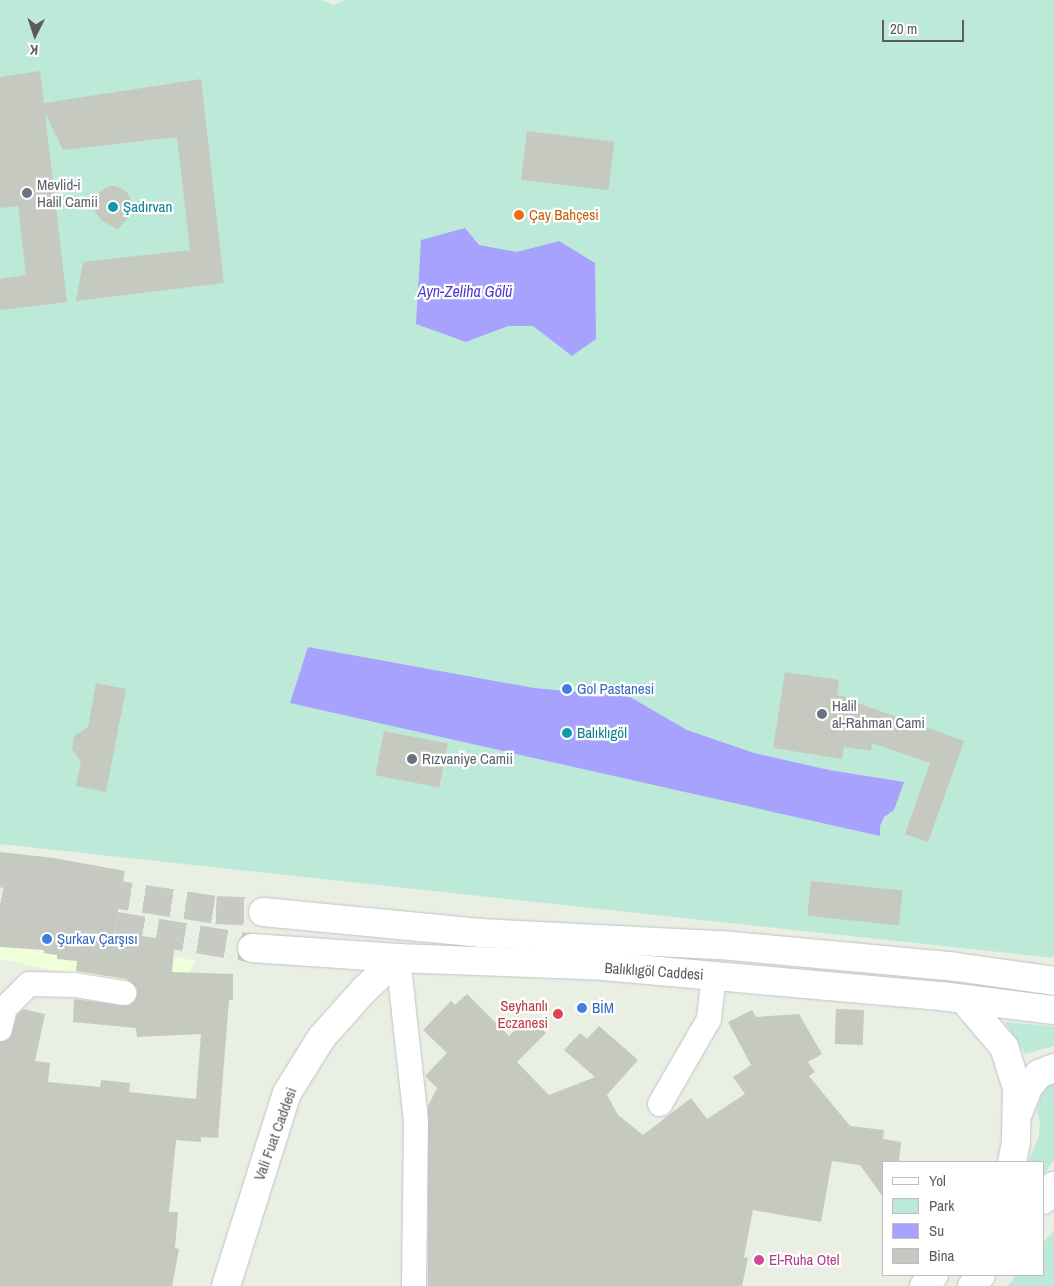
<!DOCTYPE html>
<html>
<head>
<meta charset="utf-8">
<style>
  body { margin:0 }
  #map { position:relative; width:1054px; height:1286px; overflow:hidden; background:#e9efe2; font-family:"Archivo Narrow",sans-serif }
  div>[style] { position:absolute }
  .commercial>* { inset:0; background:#efffd7 }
  .green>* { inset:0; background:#bce9d8 }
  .water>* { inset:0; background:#a8a2ff }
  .building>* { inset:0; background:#c6c9bf; transform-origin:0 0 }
  .secondary-tunnel>* { height:28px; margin-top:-14px; transform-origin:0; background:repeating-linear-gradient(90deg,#c6cac2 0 28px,transparent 0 42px) }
  .roads { filter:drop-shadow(0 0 1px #c3c1ca) drop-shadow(0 0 1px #c3c1ca) }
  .street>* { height:24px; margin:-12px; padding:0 12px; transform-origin:12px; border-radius:12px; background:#fff }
  .secondary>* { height:28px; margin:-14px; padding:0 14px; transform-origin:14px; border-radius:14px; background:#fff }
  .dots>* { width:14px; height:14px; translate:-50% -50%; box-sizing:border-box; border:2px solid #fff; border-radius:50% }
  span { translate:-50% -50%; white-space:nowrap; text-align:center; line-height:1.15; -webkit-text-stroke:4.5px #fff; paint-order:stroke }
  .worship-label { font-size:15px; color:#5b616d }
  .left { translate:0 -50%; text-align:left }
  .culture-label { font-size:15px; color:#0d838f }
  .food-label { font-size:15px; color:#c56008 }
  .shop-label { font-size:15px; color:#366cbe }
  .street-label { font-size:15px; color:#5c5a64 }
  .health-label { font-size:15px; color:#be3a42 }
  .right { translate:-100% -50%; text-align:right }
  .hotel-label { font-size:15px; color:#b23c85 }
  .water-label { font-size:16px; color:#4e39ce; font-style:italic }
  .legend { position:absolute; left:882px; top:1161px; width:162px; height:115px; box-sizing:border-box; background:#fff; border:1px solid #bebdc1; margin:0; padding:6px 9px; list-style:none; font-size:15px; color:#5c5a64 }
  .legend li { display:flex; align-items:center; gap:10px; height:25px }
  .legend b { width:25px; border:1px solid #bebdc1 }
  .north { position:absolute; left:10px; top:10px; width:50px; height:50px; -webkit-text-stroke:4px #fff; paint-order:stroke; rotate:184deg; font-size:14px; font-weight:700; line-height:20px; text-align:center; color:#5c5a64 }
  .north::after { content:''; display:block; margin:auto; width:18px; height:22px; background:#5c5a64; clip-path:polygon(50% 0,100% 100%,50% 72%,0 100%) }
  .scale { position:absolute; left:882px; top:20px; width:82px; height:22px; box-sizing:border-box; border:2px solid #5c5a64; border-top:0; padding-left:6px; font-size:15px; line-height:18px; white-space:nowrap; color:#5c5a64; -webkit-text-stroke:4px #fff; paint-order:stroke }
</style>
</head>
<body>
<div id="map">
  <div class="commercial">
    <div style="clip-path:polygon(0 920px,196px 961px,181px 985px,156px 992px,0 959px)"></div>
  </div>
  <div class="green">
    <div style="clip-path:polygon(0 0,321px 0,333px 5px,345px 0,1054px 0,1054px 958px,0 844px)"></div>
    <div style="clip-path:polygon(1005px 1022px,1054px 1027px,1054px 1046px,1025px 1054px)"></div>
    <div style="clip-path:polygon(1050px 1083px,1054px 1083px,1054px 1160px,1044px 1174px,1043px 1162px,1028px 1162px,1039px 1136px,1040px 1123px,1037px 1110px,1041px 1095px)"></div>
    <div style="clip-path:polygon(1054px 1230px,1054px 1286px,1008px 1286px,1016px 1275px,1043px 1275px,1043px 1243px)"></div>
  </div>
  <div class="water">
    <div style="clip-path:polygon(465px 228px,479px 245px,517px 252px,559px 241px,595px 263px,596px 339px,572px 356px,533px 326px,508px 326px,466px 342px,416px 324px,421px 240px)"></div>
    <div style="clip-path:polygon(308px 647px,534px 688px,630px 697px,687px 730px,754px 753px,829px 770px,904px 782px,894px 810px,884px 817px,880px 826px,880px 836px,290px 703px)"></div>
  </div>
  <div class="building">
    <div style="clip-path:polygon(40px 71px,44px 103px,201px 79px,224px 283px,76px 301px,83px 262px,190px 250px,177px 137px,63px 150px,45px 113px,67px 302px,0 310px,0 279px,26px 275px,18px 206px,0 208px,0 77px)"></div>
    <div style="left:527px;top:131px;width:88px;height:49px;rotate:7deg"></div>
    <div style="clip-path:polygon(109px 186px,116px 186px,127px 192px,133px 203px,130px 215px,118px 229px,102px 221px,93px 208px,98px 193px)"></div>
    <div style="clip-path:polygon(785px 672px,839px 680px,837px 695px,855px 699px,855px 702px,964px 741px,928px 842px,905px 834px,930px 763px,872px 743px,871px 751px,844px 747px,842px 759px,773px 748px)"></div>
    <div style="clip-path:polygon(96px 683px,126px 689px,106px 792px,76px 786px,81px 762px,72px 749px,74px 736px,88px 727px)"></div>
    <div style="left:384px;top:731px;width:65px;height:45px;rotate:11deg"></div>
    <div style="clip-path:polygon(0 852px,54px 858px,125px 871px,114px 933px,175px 940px,172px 972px,233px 974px,233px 1000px,229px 1000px,218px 1138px,201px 1137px,201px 1142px,176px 1140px,169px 1212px,178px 1212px,175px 1248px,179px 1249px,172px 1286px,0 1286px,0 1042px,10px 1038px,17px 1015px,23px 1009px,45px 1014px,35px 1061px,50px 1063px,48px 1082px,100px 1087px,101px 1080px,130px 1083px,129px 1092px,196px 1099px,201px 1034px,137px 1037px,136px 1028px,73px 1022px,74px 999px,128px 1006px,134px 1002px,137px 996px,137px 988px,126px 979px,76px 971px,77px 961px,57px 959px,57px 955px,44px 953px,44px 950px,0 947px,0 919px,5px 875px,0 874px)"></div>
    <div style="left:811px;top:881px;width:92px;height:35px;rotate:6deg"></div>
    <div style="clip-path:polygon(467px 994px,509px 1036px,528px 1017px,546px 1033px,517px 1062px,549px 1095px,595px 1077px,564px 1050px,580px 1033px,587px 1039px,599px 1026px,638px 1060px,607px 1095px,618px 1115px,643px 1135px,691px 1098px,707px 1119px,745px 1094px,733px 1077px,751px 1065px,728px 1022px,752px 1010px,756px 1017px,799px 1014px,822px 1054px,808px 1062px,815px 1072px,809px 1076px,850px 1126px,884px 1130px,883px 1139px,901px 1142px,899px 1162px,883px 1162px,883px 1197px,860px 1165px,832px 1161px,821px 1222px,753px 1210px,744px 1257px,748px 1258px,742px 1286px,428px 1286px,428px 1106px,437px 1088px,425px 1076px,447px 1053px,423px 1030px,451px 1001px,455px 1005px)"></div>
    <div style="left:836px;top:1009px;width:28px;height:35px;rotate:2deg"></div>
  </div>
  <div class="secondary-tunnel">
    <div style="left:0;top:873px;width:62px;rotate:12deg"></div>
    <div style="left:61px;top:886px;width:157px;rotate:8.8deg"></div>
    <div style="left:216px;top:910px;width:47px;rotate:2.4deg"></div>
    <div style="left:0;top:904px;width:76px;rotate:11.5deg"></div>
    <div style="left:74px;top:919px;width:180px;rotate:9.3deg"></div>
  </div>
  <div class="roads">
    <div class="street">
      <div style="left:398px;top:958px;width:165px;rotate:83.7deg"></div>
      <div style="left:416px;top:1122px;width:164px;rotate:90.7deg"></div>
      <div style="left:0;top:1029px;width:22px;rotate:-77deg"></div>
      <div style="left:5px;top:1008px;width:34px;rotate:-45deg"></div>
      <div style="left:29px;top:984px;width:46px;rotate:1.2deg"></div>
      <div style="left:75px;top:985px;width:50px;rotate:9.3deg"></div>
      <div style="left:660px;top:1104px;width:98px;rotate:-60deg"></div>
      <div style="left:709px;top:1019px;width:44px;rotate:-83.5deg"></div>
    </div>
    <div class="secondary">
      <div style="left:263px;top:912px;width:218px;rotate:5.5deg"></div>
      <div style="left:480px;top:933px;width:241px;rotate:2.9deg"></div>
      <div style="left:721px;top:945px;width:236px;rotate:5.3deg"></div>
      <div style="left:956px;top:967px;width:99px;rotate:8.1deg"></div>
      <div style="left:252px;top:948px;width:146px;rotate:3.9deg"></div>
      <div style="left:398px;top:958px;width:205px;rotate:2.2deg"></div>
      <div style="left:603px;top:966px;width:339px;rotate:5.1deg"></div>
      <div style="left:941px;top:996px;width:114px;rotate:7.1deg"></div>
      <div style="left:964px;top:1000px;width:62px;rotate:49.6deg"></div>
      <div style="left:1004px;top:1047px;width:43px;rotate:72.4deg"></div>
      <div style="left:1017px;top:1088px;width:54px;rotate:91.1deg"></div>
      <div style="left:1016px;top:1142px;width:20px;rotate:101deg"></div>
      <div style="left:1018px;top:1113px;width:29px;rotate:-68deg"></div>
      <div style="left:1029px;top:1086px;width:16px;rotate:-50deg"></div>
      <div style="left:1039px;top:1074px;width:16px;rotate:-22deg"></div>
      <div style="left:1043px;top:1200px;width:18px;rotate:-52deg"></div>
      <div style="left:226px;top:1286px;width:202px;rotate:-72.5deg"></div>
      <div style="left:287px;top:1093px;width:66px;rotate:-58deg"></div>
      <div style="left:322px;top:1037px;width:63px;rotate:-48.2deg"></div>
      <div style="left:364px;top:990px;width:47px;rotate:-43.3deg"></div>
      <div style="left:924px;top:1286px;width:15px;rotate:-48deg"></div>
      <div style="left:972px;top:1286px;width:14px;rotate:-51deg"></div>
    </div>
  </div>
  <div class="dots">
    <div style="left:27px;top:193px;background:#6b7280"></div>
    <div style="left:113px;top:207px;background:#0f9aa8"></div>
    <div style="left:519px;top:215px;background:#e8710a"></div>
    <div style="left:567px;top:689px;background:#3f7fe0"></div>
    <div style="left:822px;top:714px;background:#6b7280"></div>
    <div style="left:567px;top:733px;background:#0f9aa8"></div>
    <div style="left:412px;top:759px;background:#6b7280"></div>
    <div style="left:47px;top:939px;background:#3f7fe0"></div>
    <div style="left:582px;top:1008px;background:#3f7fe0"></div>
    <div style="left:558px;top:1014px;background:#e0444e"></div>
    <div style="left:759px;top:1260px;background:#d1479c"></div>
  </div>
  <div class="worship-label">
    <span class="left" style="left:37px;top:193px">Mevlid-i<br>Halil Camii</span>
    <span class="left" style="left:832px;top:714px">Halil<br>al-Rahman Cami</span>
    <span class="left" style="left:422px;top:759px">Rızvaniye Camii</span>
  </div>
  <div class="culture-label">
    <span class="left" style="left:123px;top:207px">Şadırvan</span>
    <span class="left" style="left:577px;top:733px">Balıklıgöl</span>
  </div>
  <div class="food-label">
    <span class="left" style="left:529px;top:215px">Çay Bahçesi</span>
  </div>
  <div class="shop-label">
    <span class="left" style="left:577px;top:689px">Gol Pastanesi</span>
    <span class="left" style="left:57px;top:939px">Şurkav Çarşısı</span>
    <span class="left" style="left:592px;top:1008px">BİM</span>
  </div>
  <div class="street-label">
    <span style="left:654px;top:971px;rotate:4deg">Balıklıgöl Caddesi</span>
    <span style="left:275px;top:1134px;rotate:-70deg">Vali Fuat Caddesi</span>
  </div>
  <div class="health-label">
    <span class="right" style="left:548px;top:1014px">Seyhanlı<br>Eczanesi</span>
  </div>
  <div class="hotel-label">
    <span class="left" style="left:769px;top:1260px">El-Ruha Otel</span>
  </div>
  <div class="water-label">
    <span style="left:465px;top:291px">Ayn-Zeliha Gölü</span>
  </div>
  <ul class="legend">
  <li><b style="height:6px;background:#fff"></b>Yol</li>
  <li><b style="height:14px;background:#bce9d8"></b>Park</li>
  <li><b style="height:14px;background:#a8a2ff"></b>Su</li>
  <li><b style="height:14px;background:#c6c9bf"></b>Bina</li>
  </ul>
  <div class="north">K</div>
  <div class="scale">20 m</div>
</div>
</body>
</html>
